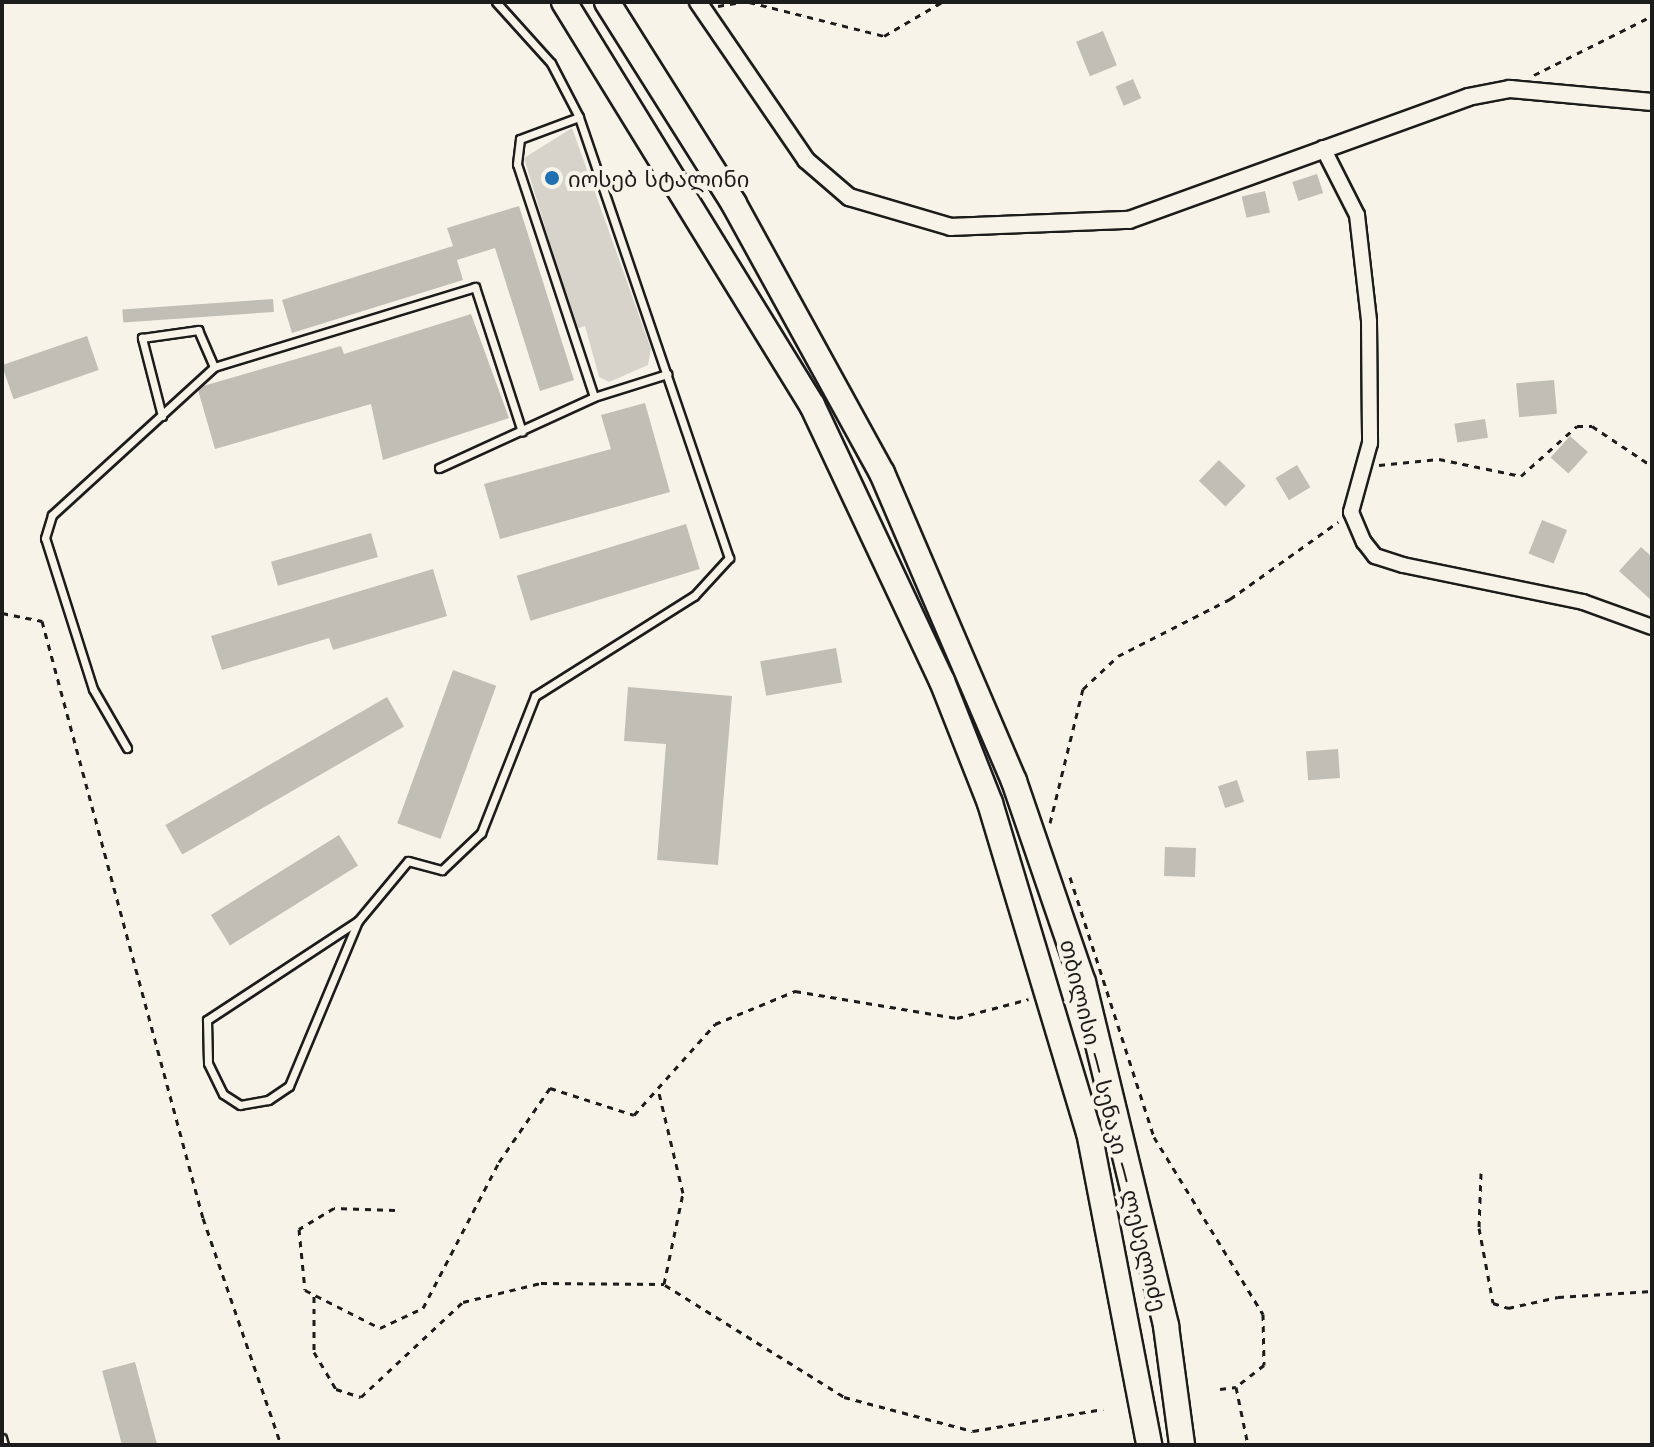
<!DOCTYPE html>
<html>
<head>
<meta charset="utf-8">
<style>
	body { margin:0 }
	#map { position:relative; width:1654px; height:1447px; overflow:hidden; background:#f7f3e8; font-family:"Playpen Sans","Noto Sans Georgian",sans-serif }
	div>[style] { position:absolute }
	.green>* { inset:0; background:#d7d3cb }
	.building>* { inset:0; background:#c0beb5; transform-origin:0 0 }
	.path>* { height:3px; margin-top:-1.5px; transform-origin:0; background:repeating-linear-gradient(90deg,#1c1c1c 0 6px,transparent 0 12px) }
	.roads { filter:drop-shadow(2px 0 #1c1c1c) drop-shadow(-2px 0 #1c1c1c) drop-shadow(0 2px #1c1c1c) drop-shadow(0 -2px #1c1c1c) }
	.service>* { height:7px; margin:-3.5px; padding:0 3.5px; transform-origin:3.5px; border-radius:3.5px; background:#f7f3e8 }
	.minor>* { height:14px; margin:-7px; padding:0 7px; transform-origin:7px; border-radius:7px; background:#f7f3e8 }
	.tertiary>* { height:16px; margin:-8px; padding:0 8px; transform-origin:8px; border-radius:8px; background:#f7f3e8 }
	.motorway>* { height:24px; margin:-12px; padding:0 12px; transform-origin:12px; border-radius:12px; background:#f7f3e8 }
	.dots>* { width:22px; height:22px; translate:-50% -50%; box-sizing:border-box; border:4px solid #f7f3e8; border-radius:50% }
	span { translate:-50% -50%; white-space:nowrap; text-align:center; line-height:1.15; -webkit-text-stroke:8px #f7f3e8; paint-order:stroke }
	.poi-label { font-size:22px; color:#1c1c1c }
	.left { translate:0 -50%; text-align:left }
	.street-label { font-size:22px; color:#1c1c1c }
	.frame { position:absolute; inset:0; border:4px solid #1c1c1c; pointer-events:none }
</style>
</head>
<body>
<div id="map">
	<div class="green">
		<i style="clip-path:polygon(572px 128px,651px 349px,648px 365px,609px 382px,599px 377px,585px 326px,576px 329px,524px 158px)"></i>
	</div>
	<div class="building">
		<i style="left:1103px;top:31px;width:37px;height:29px;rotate:68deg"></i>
		<i style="left:1133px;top:79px;width:21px;height:19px;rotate:67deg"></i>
		<i style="left:1317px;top:174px;width:20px;height:26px;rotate:72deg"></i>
		<i style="left:1265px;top:191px;width:22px;height:24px;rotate:77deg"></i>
		<i style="clip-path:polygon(519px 206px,574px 380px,540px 391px,495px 248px,457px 260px,463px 280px,292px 333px,282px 300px,453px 246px,447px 228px)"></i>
		<i style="left:273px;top:299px;width:13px;height:151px;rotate:86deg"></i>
		<i style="clip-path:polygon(471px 314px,509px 418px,383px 460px,371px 404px,215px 449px,198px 390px,203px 386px,341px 346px,344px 354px)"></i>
		<i style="left:87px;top:336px;width:36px;height:90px;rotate:71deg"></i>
		<i style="left:1554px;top:380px;width:34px;height:38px;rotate:85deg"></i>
		<i style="clip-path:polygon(645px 403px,670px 492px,500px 539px,484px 484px,611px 449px,601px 415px)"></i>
		<i style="left:1485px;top:419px;width:19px;height:31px;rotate:81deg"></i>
		<i style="left:1570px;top:436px;width:24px;height:29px;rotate:42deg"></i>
		<i style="left:1219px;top:460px;width:37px;height:29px;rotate:44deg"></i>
		<i style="left:1297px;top:465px;width:26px;height:25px;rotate:59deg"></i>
		<i style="left:1542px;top:520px;width:27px;height:36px;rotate:22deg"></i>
		<i style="left:686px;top:524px;width:47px;height:177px;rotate:73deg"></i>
		<i style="left:371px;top:533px;width:25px;height:104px;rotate:74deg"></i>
		<i style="clip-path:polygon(1641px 547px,1652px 557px,1652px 601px,1619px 571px)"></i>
		<i style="clip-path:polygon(433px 569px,447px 616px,333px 650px,329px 638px,222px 670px,211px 636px)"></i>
		<i style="left:836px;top:648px;width:35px;height:77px;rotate:80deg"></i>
		<i style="left:453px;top:670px;width:46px;height:163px;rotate:20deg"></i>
		<i style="clip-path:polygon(628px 687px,732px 696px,718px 865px,657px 860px,666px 744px,624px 741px)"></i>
		<i style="left:387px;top:697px;width:34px;height:256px;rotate:60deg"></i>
		<i style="left:1338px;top:749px;width:29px;height:32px;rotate:86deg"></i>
		<i style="left:1237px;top:780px;width:23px;height:20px;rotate:72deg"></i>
		<i style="left:339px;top:835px;width:36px;height:151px;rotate:58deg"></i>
		<i style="left:1165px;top:847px;width:31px;height:29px;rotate:2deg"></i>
		<i style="left:135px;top:1362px;width:86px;height:34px;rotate:75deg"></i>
	</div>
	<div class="path">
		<i style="left:749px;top:2px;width:139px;rotate:14.1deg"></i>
		<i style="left:884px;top:36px;width:67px;rotate:-30.4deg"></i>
		<i style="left:718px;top:6px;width:22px;rotate:-10deg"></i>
		<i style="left:1534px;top:75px;width:132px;rotate:-26.6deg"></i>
		<i style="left:1379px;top:465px;width:60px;rotate:-5.7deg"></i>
		<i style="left:1439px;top:459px;width:84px;rotate:11.7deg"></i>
		<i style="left:1521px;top:476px;width:75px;rotate:-41.8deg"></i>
		<i style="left:1577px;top:426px;width:15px"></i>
		<i style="left:1592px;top:426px;width:72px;rotate:33.7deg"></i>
		<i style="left:2px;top:613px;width:41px;rotate:11.3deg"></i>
		<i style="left:42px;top:621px;width:618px;rotate:74.91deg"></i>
		<i style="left:203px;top:1218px;width:240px;rotate:71deg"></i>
		<i style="left:1050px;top:823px;width:138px;rotate:-76.2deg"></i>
		<i style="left:1083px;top:689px;width:48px;rotate:-43.3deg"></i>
		<i style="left:1118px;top:656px;width:126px;rotate:-27deg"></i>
		<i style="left:1230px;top:599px;width:133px;rotate:-35.5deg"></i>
		<i style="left:1070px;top:877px;width:273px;rotate:72.1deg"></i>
		<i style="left:1154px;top:1137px;width:208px;rotate:58.4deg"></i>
		<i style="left:1263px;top:1314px;width:51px;rotate:88.9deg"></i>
		<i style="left:1264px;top:1365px;width:36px;rotate:142deg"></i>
		<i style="left:1236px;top:1387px;width:59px;rotate:78.3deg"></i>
		<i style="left:1481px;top:1173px;width:55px;rotate:92.1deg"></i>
		<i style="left:1479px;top:1228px;width:76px;rotate:79.4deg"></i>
		<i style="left:1493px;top:1303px;width:16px;rotate:18deg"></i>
		<i style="left:1508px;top:1308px;width:51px;rotate:-12.4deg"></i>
		<i style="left:1558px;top:1297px;width:94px;rotate:-3.7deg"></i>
		<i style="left:395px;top:1210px;width:61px;rotate:-178.1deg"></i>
		<i style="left:334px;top:1208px;width:41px;rotate:149deg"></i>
		<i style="left:299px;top:1229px;width:61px;rotate:84.4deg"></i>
		<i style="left:305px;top:1290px;width:84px;rotate:26.9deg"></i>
		<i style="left:380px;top:1328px;width:47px;rotate:-24.9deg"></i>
		<i style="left:423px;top:1308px;width:165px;rotate:-62.5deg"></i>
		<i style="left:499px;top:1162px;width:90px;rotate:-55.4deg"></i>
		<i style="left:550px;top:1088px;width:88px;rotate:17.8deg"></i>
		<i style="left:634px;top:1115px;width:122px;rotate:-48.3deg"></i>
		<i style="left:715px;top:1024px;width:87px;rotate:-22.4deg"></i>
		<i style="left:795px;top:991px;width:164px;rotate:9.5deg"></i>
		<i style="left:957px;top:1018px;width:74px;rotate:-14.8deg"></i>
		<i style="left:665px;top:1285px;width:211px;rotate:32deg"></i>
		<i style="left:844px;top:1397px;width:133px;rotate:14.8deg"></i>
		<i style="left:973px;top:1431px;width:132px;rotate:-9.6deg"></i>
		<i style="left:314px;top:1296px;width:56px;rotate:90deg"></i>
		<i style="left:314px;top:1352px;width:43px;rotate:59.3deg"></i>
		<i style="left:336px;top:1389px;width:26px;rotate:18deg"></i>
		<i style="left:361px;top:1397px;width:139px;rotate:-43deg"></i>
		<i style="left:463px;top:1302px;width:80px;rotate:-13.7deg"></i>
		<i style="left:541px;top:1283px;width:123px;rotate:0.5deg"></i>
		<i style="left:664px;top:1284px;width:93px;rotate:-78.2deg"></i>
		<i style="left:683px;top:1193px;width:107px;rotate:-103.5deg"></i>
		<i style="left:1220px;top:1389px;width:16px;rotate:-7deg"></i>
	</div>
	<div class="roads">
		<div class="service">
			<i style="left:579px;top:117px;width:63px;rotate:159.6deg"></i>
			<i style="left:520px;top:139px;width:25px;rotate:97deg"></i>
			<i style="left:517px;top:164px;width:245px;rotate:71.7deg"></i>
			<i style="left:162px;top:416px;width:81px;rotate:-104.4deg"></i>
			<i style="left:142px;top:338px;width:57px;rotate:-8.1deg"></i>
			<i style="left:198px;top:330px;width:40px;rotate:66.6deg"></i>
			<i style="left:439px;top:468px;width:170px;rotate:-24.6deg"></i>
			<i style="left:594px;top:397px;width:77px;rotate:-17.5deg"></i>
			<i style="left:127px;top:748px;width:68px;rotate:-120deg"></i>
			<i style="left:93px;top:689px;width:158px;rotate:-107.6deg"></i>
			<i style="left:45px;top:538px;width:24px;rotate:-73deg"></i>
			<i style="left:52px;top:515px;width:219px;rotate:-42.4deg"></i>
			<i style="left:214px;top:367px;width:273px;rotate:-17deg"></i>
			<i style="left:475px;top:287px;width:152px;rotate:72deg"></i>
			<i style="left:358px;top:921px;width:179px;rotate:112.7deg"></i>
			<i style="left:289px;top:1086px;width:25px;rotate:146deg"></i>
			<i style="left:268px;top:1100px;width:28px;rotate:170deg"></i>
			<i style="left:240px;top:1105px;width:20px;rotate:-147deg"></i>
			<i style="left:223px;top:1094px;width:34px;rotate:-116deg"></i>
			<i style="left:208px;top:1063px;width:43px;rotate:-91.3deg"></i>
			<i style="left:207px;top:1020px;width:181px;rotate:-33.3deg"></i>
			<i style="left:358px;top:921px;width:78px;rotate:-50.2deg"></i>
			<i style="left:408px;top:861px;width:35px;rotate:15deg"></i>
			<i style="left:442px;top:870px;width:54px;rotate:-43.5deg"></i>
			<i style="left:481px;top:833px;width:147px;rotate:-68.5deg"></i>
			<i style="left:535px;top:696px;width:188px;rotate:-32.2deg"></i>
			<i style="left:694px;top:596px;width:52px;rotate:-47.4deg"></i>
			<i style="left:729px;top:558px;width:466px;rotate:-108.8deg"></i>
			<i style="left:579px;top:117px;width:61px;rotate:-117.4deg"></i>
			<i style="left:551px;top:63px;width:82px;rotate:-132deg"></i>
			<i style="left:2px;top:1438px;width:7px;rotate:74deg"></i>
		</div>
		<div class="minor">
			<i style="left:1323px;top:148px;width:75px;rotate:63.1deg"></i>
			<i style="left:1357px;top:215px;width:107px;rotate:83.5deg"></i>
			<i style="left:1369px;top:321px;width:122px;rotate:89.5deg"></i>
			<i style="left:1370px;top:443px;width:72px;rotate:105.4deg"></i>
			<i style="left:1351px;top:512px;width:33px;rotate:67deg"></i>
			<i style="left:1364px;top:542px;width:18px;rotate:52deg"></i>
			<i style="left:1375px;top:556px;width:29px;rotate:18deg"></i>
			<i style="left:1403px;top:565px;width:184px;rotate:11.6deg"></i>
			<i style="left:1583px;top:602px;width:73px;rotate:19.9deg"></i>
		</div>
		<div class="tertiary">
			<i style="left:698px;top:2px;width:191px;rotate:55.6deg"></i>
			<i style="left:806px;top:160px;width:57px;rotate:40.7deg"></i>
			<i style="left:849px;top:197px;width:106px;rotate:16.4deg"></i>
			<i style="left:951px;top:227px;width:178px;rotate:-2.3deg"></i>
			<i style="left:1129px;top:220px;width:361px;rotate:-19.9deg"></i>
			<i style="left:1468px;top:97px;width:43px;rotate:-10.8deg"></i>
			<i style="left:1510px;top:89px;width:143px;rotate:5.2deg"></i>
		</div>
		<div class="motorway">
			<i style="left:564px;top:2px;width:473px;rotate:58.4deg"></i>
			<i style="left:812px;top:405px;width:305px;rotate:64.8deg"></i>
			<i style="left:942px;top:681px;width:131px;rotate:68.5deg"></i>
			<i style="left:990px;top:803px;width:344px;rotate:73.3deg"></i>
			<i style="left:1089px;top:1132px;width:319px;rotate:79.1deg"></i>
			<i style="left:607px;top:2px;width:239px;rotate:57.8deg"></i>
			<i style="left:734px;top:204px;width:307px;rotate:61.2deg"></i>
			<i style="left:882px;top:473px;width:335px;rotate:66.8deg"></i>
			<i style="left:1014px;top:781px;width:213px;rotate:71.1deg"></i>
			<i style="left:1083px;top:982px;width:354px;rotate:76.4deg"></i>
			<i style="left:1166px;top:1326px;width:120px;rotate:82.3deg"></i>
		</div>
	</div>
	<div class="dots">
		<i style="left:552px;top:178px;background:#1f6fb2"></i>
	</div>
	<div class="poi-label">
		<span class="left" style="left:568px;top:178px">იოსებ სტალინი</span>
	</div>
	<div class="street-label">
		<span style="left:1115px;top:1125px;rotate:76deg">თბილისი — სენაკი — ლესელიძე</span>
	</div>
	<div class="frame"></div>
</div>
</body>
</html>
